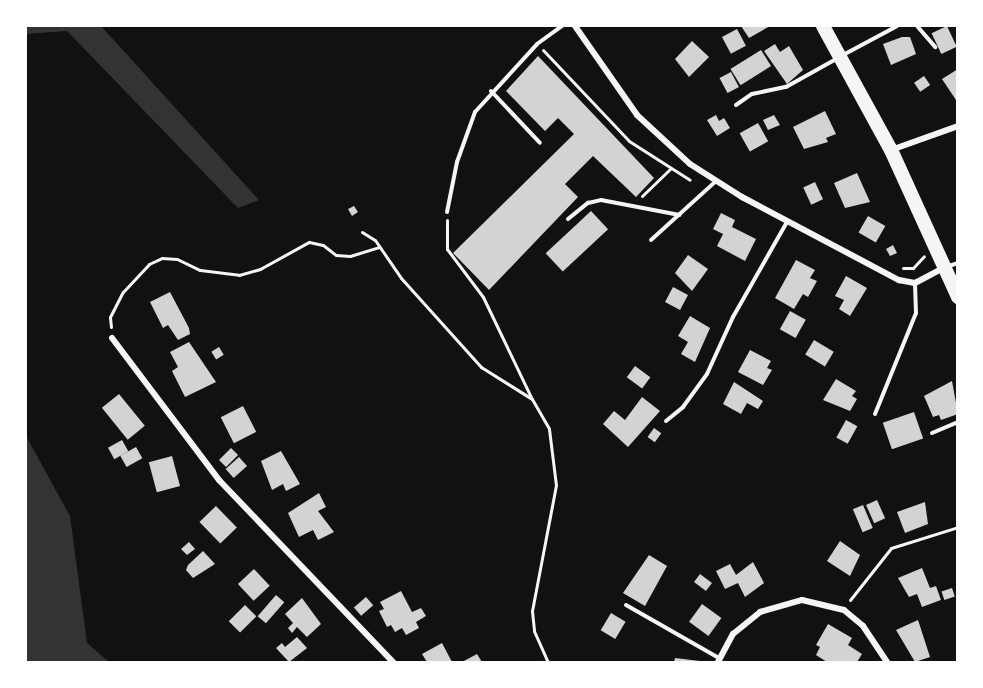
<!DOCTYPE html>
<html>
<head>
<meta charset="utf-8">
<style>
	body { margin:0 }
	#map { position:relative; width:983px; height:688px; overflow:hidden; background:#111; font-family:"Nunito Sans",sans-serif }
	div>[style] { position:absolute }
	.water>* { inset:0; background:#333 }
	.building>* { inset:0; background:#d3d3d3; transform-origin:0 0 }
	.path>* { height:3px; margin:-1.5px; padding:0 1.5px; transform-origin:1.5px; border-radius:1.5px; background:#f5f5f5 }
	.service>* { height:4px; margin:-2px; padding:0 2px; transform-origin:2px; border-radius:2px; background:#f5f5f5 }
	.minor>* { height:6px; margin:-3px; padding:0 3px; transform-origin:3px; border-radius:3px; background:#f5f5f5 }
	.primary>* { height:14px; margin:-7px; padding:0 7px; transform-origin:7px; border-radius:7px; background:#f5f5f5 }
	span { translate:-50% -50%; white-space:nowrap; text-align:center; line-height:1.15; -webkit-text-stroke:4.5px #fff; paint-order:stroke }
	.frame { position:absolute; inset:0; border:27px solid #fff; pointer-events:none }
</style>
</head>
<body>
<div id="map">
	<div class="water">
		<i style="clip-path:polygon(26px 26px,101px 26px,259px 200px,238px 208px,67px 31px,26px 34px)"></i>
		<i style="clip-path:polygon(26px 436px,70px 516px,87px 643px,109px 662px,26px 662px)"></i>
	</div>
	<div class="building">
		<i style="clip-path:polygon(741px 26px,770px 26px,749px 38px)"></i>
		<i style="left:947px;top:26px;width:23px;height:17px;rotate:65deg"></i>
		<i style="left:737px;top:29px;width:19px;height:17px;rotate:62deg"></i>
		<i style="clip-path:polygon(902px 37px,910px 37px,916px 54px,891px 65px,883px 44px)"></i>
		<i style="clip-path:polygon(692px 41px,709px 57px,689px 77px,675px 59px)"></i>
		<i style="clip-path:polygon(775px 44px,780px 52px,789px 46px,803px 70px,787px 84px,764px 51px)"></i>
		<i style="left:761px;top:50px;width:19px;height:36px;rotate:58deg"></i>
		<i style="clip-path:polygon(538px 56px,654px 178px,636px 197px,593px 156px,565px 184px,578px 197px,489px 290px,453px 253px,574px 134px,558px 118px,545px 131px,506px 91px)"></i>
		<i style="clip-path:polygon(958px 69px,958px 103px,942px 79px)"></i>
		<i style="left:731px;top:72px;width:17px;height:13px;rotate:62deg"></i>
		<i style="left:924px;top:76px;width:11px;height:12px;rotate:56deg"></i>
		<i style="clip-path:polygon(825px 111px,836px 134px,826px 138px,828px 142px,804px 149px,793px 127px)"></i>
		<i style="clip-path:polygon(716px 115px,719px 121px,724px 118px,730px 128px,717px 136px,707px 120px)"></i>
		<i style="clip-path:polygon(774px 115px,780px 125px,768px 130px,763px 120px)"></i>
		<i style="left:758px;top:123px;width:21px;height:21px;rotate:61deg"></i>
		<i style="clip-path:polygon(857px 173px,870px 202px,845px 208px,834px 183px)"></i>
		<i style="left:815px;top:182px;width:19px;height:13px;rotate:65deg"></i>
		<i style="clip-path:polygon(354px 206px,358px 212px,352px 216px,348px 209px)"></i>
		<i style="left:591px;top:211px;width:25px;height:62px;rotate:47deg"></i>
		<i style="clip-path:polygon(721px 213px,735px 220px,732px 227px,756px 239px,745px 261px,717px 246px,723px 234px,713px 229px)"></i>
		<i style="left:868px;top:216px;width:20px;height:19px;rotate:30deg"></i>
		<i style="clip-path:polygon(893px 245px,897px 253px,890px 256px,886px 249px)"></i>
		<i style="clip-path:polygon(688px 255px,708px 269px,692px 291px,675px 273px)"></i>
		<i style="clip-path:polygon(796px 260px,815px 270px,810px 278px,817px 281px,808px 297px,803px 294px,794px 309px,775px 298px)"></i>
		<i style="clip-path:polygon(846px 276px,867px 288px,850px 316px,839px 309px,844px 300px,835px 296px)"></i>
		<i style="left:673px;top:287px;width:17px;height:17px;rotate:28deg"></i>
		<i style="clip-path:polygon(170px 292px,189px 328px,190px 334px,178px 340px,168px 325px,163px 328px,150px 302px)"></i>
		<i style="left:790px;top:311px;width:18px;height:21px;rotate:29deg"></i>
		<i style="clip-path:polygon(690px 316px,710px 328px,695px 362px,681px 354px,688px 342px,678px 336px)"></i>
		<i style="left:814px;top:340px;width:23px;height:17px;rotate:31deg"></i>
		<i style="clip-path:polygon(189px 342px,216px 382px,185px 397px,172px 371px,178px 367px,170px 352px)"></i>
		<i style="left:219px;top:347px;width:9px;height:9px;rotate:58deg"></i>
		<i style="clip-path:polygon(750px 350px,771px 361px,767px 368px,772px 370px,763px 385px,738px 372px)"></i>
		<i style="left:635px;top:366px;width:19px;height:14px;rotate:36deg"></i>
		<i style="clip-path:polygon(836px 379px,856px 391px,852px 396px,857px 399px,850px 411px,823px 400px)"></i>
		<i style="clip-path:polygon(952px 381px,958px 414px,941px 420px,939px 415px,933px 417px,924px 396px)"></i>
		<i style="clip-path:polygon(734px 382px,763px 401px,758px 409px,747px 403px,741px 414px,723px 404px)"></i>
		<i style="left:119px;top:394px;width:41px;height:22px;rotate:51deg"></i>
		<i style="clip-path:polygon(642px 397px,660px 411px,628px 447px,603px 424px,614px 411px,625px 420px)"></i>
		<i style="left:243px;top:406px;width:29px;height:25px;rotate:63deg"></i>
		<i style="left:914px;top:412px;width:28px;height:33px;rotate:71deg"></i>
		<i style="left:846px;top:420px;width:13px;height:20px;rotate:29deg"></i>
		<i style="left:654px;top:428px;width:9px;height:11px;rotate:36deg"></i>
		<i style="left:122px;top:440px;width:13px;height:16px;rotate:61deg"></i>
		<i style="left:136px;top:447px;width:13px;height:18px;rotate:61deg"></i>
		<i style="left:231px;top:448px;width:10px;height:17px;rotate:45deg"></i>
		<i style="clip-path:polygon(281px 451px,300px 484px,286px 491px,283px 484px,272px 490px,261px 461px)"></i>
		<i style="left:172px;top:456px;width:31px;height:24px;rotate:75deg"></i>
		<i style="left:239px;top:457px;width:12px;height:18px;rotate:48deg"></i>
		<i style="clip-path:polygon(319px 493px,326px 507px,318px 511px,334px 532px,318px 540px,313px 530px,299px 537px,288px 513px)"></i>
		<i style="left:877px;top:500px;width:20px;height:12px;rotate:66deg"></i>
		<i style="clip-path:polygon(925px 502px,928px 524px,905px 533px,897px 512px)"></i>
		<i style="left:863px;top:505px;width:25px;height:11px;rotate:67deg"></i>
		<i style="left:216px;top:506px;width:30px;height:23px;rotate:46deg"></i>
		<i style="clip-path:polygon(840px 541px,860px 555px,850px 576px,827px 561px)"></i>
		<i style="clip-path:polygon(189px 542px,195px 549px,187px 555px,181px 549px)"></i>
		<i style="clip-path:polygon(203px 551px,215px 564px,193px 578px,186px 570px,188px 565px)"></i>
		<i style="clip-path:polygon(649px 555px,667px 566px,645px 606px,623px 593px)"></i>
		<i style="clip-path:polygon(753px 562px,764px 583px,745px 597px,738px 583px,725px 589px,716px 571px,730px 564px,736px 575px)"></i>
		<i style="clip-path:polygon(922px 568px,930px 588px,936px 586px,941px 600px,922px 607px,917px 594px,909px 597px,898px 578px)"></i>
		<i style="left:254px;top:569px;width:23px;height:22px;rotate:47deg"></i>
		<i style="left:700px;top:574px;width:15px;height:10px;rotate:37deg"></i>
		<i style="left:952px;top:588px;width:9px;height:11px;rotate:72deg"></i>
		<i style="clip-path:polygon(401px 591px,412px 612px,421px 608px,426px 616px,416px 622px,419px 628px,406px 635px,402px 628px,395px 632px,391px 625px,387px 627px,379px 611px,384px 609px,380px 602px)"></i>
		<i style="left:276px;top:595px;width:11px;height:28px;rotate:41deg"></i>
		<i style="left:366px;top:597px;width:11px;height:16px;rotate:49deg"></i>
		<i style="clip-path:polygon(302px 598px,321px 624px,307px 637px,297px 627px,292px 633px,288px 628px,293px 623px,285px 614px)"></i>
		<i style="left:702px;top:604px;width:24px;height:22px;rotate:36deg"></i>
		<i style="left:245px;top:605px;width:16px;height:23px;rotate:45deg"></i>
		<i style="left:611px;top:613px;width:17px;height:20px;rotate:31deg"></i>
		<i style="clip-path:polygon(918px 620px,930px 657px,915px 662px,896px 630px)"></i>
		<i style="clip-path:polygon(828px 624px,852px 638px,848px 645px,862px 654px,857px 662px,827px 662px,816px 655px,820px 647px,816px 645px)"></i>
		<i style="clip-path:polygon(297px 637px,307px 648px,289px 662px,276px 648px,282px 643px,285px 647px)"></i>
		<i style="clip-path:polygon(442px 643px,452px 662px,427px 662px,422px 654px)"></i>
		<i style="clip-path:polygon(477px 654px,482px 662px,462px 662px)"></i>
		<i style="clip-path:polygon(675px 658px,700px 661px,699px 662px,674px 662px)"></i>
	</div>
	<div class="path">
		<i style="left:543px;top:50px;width:125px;rotate:46.6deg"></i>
		<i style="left:629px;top:141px;width:72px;rotate:32.6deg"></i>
		<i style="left:642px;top:196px;width:40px;rotate:-44deg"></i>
		<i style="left:447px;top:220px;width:29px;rotate:90deg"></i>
		<i style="left:447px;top:249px;width:60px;rotate:53.1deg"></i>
		<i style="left:483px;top:297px;width:111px;rotate:64.4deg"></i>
		<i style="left:362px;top:232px;width:15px;rotate:32deg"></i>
		<i style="left:375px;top:240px;width:46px;rotate:55.6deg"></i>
		<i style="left:401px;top:278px;width:120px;rotate:48deg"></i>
		<i style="left:481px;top:367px;width:60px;rotate:32.1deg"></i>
		<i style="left:532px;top:399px;width:34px;rotate:60deg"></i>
		<i style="left:549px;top:429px;width:56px;rotate:82.9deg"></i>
		<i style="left:556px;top:485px;width:128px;rotate:100.8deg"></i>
		<i style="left:532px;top:611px;width:20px;rotate:84deg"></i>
		<i style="left:534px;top:631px;width:34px;rotate:66deg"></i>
		<i style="left:903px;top:268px;width:10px"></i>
		<i style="left:913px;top:268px;width:16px;rotate:-47deg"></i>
		<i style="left:111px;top:327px;width:10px;rotate:-96deg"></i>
		<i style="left:110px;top:317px;width:28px;rotate:-63deg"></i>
		<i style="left:123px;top:292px;width:38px;rotate:-47deg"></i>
		<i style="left:149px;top:264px;width:14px;rotate:-25deg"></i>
		<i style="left:162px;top:258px;width:15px;rotate:4deg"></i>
		<i style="left:177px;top:259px;width:25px;rotate:26deg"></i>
		<i style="left:200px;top:270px;width:39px;rotate:7deg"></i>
		<i style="left:239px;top:275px;width:22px;rotate:-16deg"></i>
		<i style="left:260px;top:269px;width:56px;rotate:-28.9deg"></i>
		<i style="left:309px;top:242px;width:14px;rotate:12deg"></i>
		<i style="left:323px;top:245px;width:16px;rotate:38deg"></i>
		<i style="left:336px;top:255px;width:14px;rotate:4deg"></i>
		<i style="left:350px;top:256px;width:31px;rotate:-17deg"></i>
		<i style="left:850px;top:600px;width:66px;rotate:-51.7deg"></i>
		<i style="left:891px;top:548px;width:70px;rotate:-17.4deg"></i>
	</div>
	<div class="service">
		<i style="left:917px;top:26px;width:28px;rotate:49deg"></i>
		<i style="left:843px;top:55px;width:61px;rotate:-28.2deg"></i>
		<i style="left:491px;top:91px;width:71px;rotate:46.7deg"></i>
		<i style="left:736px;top:105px;width:19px;rotate:-35deg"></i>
		<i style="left:752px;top:94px;width:35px;rotate:-12deg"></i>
		<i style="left:786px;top:87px;width:57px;rotate:-29.2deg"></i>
		<i style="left:447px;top:212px;width:51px;rotate:-78.7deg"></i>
		<i style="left:457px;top:162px;width:53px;rotate:-70.2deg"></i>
		<i style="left:475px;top:112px;width:92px;rotate:-47.6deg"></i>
		<i style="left:537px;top:44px;width:31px;rotate:-36deg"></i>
		<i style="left:568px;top:219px;width:26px;rotate:-39deg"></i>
		<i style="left:588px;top:203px;width:13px;rotate:-13deg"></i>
		<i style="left:601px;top:200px;width:80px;rotate:10.8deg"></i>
		<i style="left:651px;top:240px;width:88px;rotate:-42.2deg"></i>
		<i style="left:949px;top:266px;width:9px;rotate:-18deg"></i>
		<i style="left:875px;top:414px;width:109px;rotate:-67.9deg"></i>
		<i style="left:916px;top:313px;width:30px;rotate:-92deg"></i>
		<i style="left:666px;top:421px;width:22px;rotate:-39deg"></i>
		<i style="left:683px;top:407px;width:41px;rotate:-54deg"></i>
		<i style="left:707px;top:374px;width:63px;rotate:-65.5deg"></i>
		<i style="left:733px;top:317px;width:109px;rotate:-60.4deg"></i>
		<i style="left:932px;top:433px;width:28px;rotate:-23deg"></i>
		<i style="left:626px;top:605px;width:107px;rotate:29.7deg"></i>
	</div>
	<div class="minor">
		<i style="left:575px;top:26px;width:108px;rotate:55.1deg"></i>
		<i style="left:637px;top:115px;width:72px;rotate:42.8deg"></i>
		<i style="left:690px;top:164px;width:62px;rotate:32.4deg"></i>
		<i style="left:742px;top:197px;width:178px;rotate:27.9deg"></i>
		<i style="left:899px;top:280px;width:16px;rotate:11deg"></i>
		<i style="left:915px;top:283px;width:34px;rotate:-28deg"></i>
		<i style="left:891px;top:150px;width:71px;rotate:-19.7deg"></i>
		<i style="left:112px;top:338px;width:178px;rotate:53deg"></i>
		<i style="left:219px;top:480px;width:252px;rotate:46.3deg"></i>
		<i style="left:718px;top:662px;width:32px;rotate:-62deg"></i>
		<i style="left:733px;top:634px;width:35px;rotate:-39deg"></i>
		<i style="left:760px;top:612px;width:44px;rotate:-15.9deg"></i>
		<i style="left:802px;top:600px;width:43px;rotate:13.4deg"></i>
		<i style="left:844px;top:610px;width:25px;rotate:40deg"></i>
		<i style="left:863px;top:626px;width:43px;rotate:56.3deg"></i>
	</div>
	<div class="primary">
		<i style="left:823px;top:26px;width:141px;rotate:61.3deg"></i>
		<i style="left:891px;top:150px;width:162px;rotate:65.5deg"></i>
	</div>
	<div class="frame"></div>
</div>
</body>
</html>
